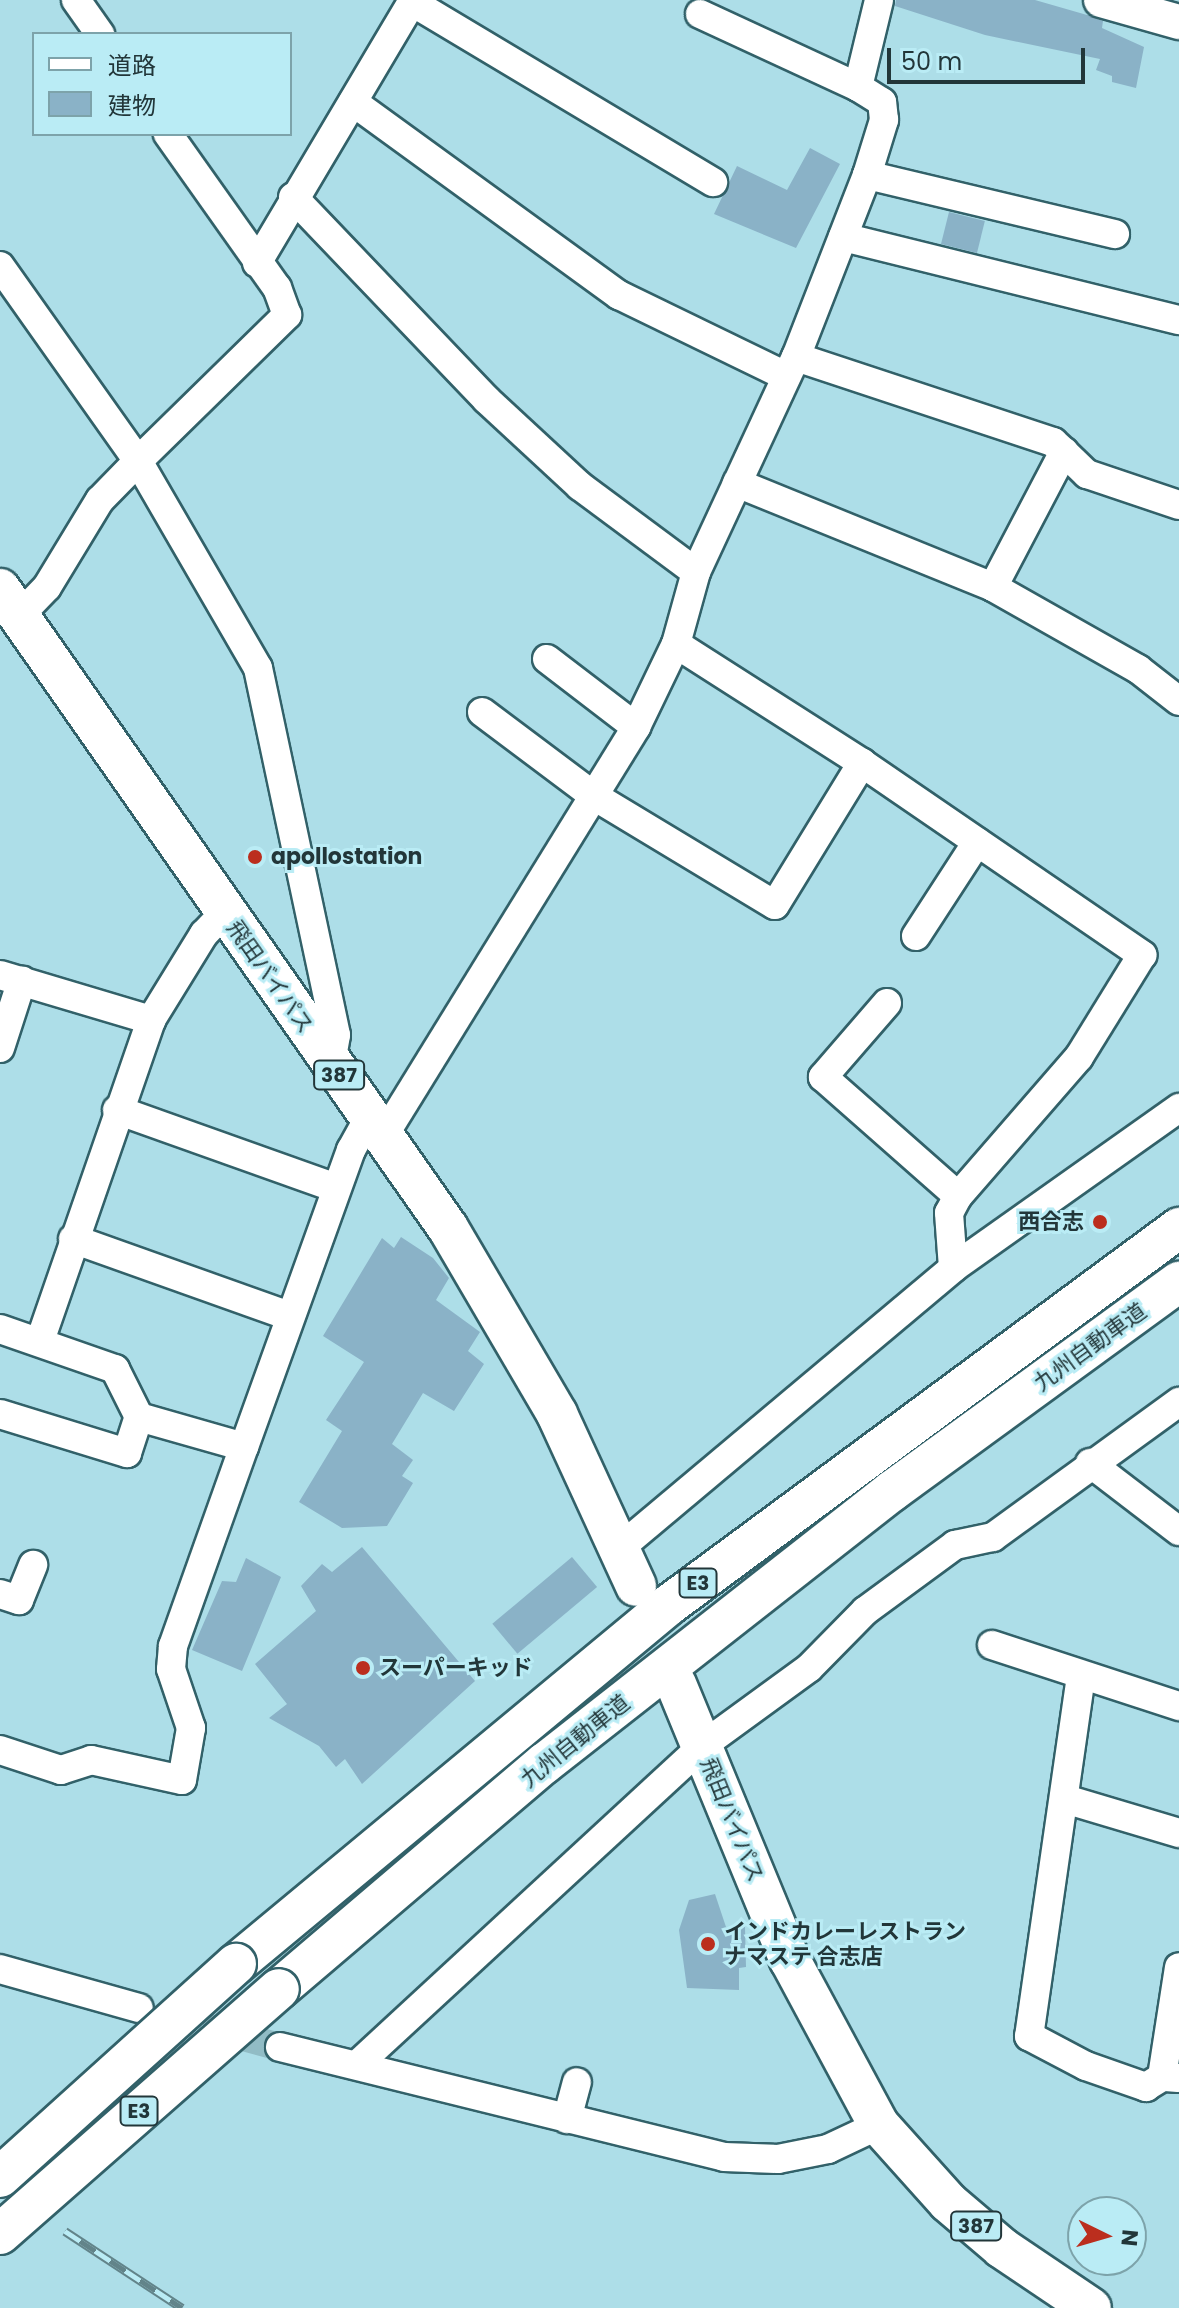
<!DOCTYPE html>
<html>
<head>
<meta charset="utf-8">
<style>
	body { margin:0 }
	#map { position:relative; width:1179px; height:2308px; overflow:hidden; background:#addee8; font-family:Poppins,"Noto Sans JP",sans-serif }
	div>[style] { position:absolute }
	.building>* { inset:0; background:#8ab2c7; transform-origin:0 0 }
	.minor-tunnel>* { height:28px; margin-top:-14px; transform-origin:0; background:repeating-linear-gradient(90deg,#91bcc5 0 28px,transparent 0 42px) }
	.roads { filter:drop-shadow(2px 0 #326169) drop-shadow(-2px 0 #326169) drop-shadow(0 2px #326169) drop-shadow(0 -2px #326169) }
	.minor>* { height:28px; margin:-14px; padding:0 14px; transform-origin:14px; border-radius:14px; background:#fff }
	.major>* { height:34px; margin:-17px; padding:0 17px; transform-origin:17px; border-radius:17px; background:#fff }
	.highway>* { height:40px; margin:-20px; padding:0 20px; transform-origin:20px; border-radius:20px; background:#fff }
	.rail>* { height:9px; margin-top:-4.5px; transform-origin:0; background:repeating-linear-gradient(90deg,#baecf5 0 18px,#62848a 0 36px); box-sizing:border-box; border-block:2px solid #62848a }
	.bridges { filter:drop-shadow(2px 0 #326169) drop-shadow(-2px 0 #326169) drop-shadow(0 2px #326169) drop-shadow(0 -2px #326169) }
	.highway-bridge>* { height:40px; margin:-20px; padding:0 20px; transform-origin:20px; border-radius:20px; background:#fff }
	.dots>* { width:22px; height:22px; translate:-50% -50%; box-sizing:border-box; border:4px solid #baecf5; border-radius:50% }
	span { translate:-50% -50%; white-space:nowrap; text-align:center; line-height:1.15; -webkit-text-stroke:6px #baecf5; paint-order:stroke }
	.shield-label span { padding:2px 6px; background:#baecf5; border:2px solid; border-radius:6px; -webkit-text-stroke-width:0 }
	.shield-label { font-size:20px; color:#223639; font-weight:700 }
	.poi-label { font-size:22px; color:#223639; font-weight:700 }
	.left { translate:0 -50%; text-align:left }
	.right { translate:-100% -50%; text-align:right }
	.street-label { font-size:22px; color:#223639 }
	.legend { position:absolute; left:32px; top:32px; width:260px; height:104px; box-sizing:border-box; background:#baecf5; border:2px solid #7da3aa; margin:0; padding:10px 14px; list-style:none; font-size:24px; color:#223639 }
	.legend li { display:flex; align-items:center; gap:16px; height:40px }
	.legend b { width:40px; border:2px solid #7da3aa }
	.north { position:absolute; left:1067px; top:2196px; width:80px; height:80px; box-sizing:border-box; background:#baecf5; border:2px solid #7da3aa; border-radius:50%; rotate:95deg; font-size:22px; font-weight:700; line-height:32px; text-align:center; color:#223639 }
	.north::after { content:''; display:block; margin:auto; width:28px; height:36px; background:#bb2e1e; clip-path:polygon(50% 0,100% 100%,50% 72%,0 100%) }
	.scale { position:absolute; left:887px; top:48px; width:198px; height:36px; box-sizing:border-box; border:4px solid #223639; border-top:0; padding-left:10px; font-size:24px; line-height:28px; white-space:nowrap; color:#223639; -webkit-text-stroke:6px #baecf5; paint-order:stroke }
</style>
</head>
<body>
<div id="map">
	<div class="building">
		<i style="clip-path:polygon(896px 0,1035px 0,1087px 15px,1103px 21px,1102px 28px,1144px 47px,1136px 88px,1112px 82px,1112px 76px,1096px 70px,1100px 59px,985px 35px,895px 6px)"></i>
		<i style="clip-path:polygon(810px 148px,840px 164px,796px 248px,714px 214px,737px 166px,787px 190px)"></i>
		<i style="left:949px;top:212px;width:37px;height:33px;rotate:14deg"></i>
		<i style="clip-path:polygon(401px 1237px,433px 1258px,449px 1278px,436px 1300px,480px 1332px,468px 1351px,484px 1364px,454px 1411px,423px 1393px,392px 1444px,413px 1460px,402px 1476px,413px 1483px,387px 1526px,342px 1528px,299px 1502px,342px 1431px,326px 1420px,364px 1362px,323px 1336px,382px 1238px,394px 1248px)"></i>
		<i style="clip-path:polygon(362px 1547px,475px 1681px,362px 1784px,345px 1759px,336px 1767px,319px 1746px,269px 1718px,287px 1704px,255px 1664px,316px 1611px,301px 1586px,322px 1564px,332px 1572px)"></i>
		<i style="left:572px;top:1557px;width:39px;height:104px;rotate:50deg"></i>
		<i style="clip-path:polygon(246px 1558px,281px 1577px,242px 1671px,192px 1650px,222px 1581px,236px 1582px)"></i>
		<i style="clip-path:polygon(715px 1894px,726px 1927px,745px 1927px,746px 1967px,739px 1968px,739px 1990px,687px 1988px,679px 1930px,689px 1900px)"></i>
	</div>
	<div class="minor-tunnel">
		<i style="left:162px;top:2015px;width:122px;rotate:15.2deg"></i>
	</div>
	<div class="roads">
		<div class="minor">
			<i style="left:76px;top:0;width:42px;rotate:54.8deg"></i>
			<i style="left:412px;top:2px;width:351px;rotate:30.9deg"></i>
			<i style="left:700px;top:14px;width:174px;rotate:24.8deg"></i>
			<i style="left:353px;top:102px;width:329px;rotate:36deg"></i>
			<i style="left:619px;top:295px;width:186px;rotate:25.9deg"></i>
			<i style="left:867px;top:175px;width:255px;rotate:13.4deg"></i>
			<i style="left:293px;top:197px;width:281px;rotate:46.3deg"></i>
			<i style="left:487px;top:400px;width:127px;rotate:42.8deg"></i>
			<i style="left:580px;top:486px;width:144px;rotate:36.6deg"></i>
			<i style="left:843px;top:237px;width:346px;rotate:13.9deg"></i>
			<i style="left:257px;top:263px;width:306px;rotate:-59.3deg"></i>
			<i style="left:0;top:266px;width:239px;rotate:54.7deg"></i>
			<i style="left:138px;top:461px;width:209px;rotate:-44.4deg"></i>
			<i style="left:287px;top:315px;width:29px;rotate:-110deg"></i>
			<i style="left:277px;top:288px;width:189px;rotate:-125.3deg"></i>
			<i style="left:796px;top:357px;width:271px;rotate:18.3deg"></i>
			<i style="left:1053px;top:442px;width:15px;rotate:42deg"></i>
			<i style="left:737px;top:483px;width:276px;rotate:22.1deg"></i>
			<i style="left:993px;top:587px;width:167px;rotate:29.5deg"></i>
			<i style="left:1138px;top:669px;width:52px;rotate:38deg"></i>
			<i style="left:993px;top:587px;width:153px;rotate:-62.3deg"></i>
			<i style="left:1064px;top:452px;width:32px;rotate:44deg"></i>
			<i style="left:1087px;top:474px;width:97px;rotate:18.6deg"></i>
			<i style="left:19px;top:616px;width:40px;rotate:-46deg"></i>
			<i style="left:47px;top:587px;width:102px;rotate:-58.7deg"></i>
			<i style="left:100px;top:500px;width:54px;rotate:-45.7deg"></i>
			<i style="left:138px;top:461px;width:239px;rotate:59.9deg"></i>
			<i style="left:258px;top:668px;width:375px;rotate:78deg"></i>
			<i style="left:336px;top:1035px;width:28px;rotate:100deg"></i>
			<i style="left:676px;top:644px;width:221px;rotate:32.6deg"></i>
			<i style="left:862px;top:763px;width:340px;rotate:34.4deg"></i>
			<i style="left:1142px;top:955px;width:120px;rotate:121.7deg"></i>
			<i style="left:1079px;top:1057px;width:184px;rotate:131deg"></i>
			<i style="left:958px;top:1196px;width:19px;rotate:118deg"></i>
			<i style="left:949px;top:1213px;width:55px;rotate:85.8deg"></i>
			<i style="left:547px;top:659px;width:112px;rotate:37.4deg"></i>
			<i style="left:482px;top:712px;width:140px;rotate:36.9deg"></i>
			<i style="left:594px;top:796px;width:211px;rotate:31.1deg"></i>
			<i style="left:775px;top:905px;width:167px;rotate:-58.5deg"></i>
			<i style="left:916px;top:936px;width:112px;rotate:-57deg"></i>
			<i style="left:0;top:975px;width:158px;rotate:16.6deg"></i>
			<i style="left:151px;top:1020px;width:101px;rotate:-58.4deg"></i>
			<i style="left:204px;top:934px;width:29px;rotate:-46deg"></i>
			<i style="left:887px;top:1003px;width:98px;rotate:130.9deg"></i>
			<i style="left:823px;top:1077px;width:180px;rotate:41.4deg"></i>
			<i style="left:0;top:1048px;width:71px;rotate:-72.1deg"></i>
			<i style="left:117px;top:1110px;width:232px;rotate:19.6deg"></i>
			<i style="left:383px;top:1137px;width:482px;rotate:-58.3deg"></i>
			<i style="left:636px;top:727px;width:92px;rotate:-64.3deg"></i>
			<i style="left:676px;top:644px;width:75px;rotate:-74.5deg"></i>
			<i style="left:696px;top:572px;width:237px;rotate:-65.1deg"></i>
			<i style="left:796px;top:357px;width:195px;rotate:-68.7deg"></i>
			<i style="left:867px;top:175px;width:58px;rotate:-72.8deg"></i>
			<i style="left:884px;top:120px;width:18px;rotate:-96deg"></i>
			<i style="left:882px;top:102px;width:28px;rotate:-148deg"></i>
			<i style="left:858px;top:87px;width:89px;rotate:-76.4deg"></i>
			<i style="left:73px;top:1239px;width:229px;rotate:19.6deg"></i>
			<i style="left:0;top:1329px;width:122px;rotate:19.2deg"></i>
			<i style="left:115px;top:1369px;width:54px;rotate:63.4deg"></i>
			<i style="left:139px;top:1417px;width:109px;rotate:15.9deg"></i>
			<i style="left:244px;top:1447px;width:316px;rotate:-70.2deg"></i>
			<i style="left:351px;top:1150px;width:38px;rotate:-61deg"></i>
			<i style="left:40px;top:1341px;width:340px;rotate:-70.9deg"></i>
			<i style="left:0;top:1414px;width:133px;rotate:17.1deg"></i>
			<i style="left:127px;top:1453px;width:38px;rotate:-72deg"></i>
			<i style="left:1090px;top:1463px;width:112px;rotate:37.4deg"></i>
			<i style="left:621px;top:1547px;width:434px;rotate:-40deg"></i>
			<i style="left:953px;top:1268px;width:277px;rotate:-35.3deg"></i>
			<i style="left:0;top:1594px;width:20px;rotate:18deg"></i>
			<i style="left:19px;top:1600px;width:38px;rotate:-68deg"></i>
			<i style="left:992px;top:1645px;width:197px;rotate:18.1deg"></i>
			<i style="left:1081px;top:1676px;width:364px;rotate:98.2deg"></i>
			<i style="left:1029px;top:2036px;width:64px;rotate:27.8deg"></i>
			<i style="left:1086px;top:2066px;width:64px;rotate:19.3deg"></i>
			<i style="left:1146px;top:2087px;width:19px;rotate:-32deg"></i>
			<i style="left:0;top:1750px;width:64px;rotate:18.2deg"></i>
			<i style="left:61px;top:1770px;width:32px;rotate:-18deg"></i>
			<i style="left:91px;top:1760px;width:93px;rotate:12.4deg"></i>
			<i style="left:182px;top:1780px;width:53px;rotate:-80.2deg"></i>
			<i style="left:191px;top:1728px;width:62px;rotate:-108.7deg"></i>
			<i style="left:171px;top:1669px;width:23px;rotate:-85deg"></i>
			<i style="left:173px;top:1646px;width:211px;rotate:-70.4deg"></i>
			<i style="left:1065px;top:1799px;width:119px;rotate:16.6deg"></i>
			<i style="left:0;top:1969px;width:144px;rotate:15.7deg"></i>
			<i style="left:280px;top:2047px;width:457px;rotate:13.9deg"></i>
			<i style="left:724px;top:2157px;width:54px;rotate:2.1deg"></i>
			<i style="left:778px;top:2159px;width:51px;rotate:-11.3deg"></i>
			<i style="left:828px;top:2149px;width:56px;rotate:-25.2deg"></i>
			<i style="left:359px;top:2063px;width:467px;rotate:-42.7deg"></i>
			<i style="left:702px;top:1746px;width:132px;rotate:-36.1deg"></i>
			<i style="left:809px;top:1668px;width:80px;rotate:-45.5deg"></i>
			<i style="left:865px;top:1611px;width:112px;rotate:-36.3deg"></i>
			<i style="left:955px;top:1545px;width:39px;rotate:-12deg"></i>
			<i style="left:993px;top:1537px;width:230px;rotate:-36deg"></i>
			<i style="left:1178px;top:2078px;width:16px;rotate:-176deg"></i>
			<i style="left:1162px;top:2077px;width:111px;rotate:-81.2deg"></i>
			<i style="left:567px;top:2119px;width:38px;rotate:-75deg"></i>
		</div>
		<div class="major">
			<i style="left:1101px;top:0;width:81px;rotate:15.8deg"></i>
		</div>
		<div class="highway">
			<i style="left:0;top:589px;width:780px;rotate:54.97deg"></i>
			<i style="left:448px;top:1228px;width:216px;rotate:59.6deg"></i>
			<i style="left:557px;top:1414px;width:189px;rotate:65.3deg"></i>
			<i style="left:676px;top:1684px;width:299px;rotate:67.6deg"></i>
			<i style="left:790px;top:1960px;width:187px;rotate:61.7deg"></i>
			<i style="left:879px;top:2125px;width:103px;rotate:48.1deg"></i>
			<i style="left:948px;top:2202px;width:71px;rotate:40.4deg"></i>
			<i style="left:1002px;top:2248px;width:107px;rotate:34deg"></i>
			<i style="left:236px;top:1964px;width:564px;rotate:-39.68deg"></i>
			<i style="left:670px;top:1604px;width:633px;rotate:-36.45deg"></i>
			<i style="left:279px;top:1989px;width:349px;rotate:-40.4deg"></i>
			<i style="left:545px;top:1763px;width:441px;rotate:-38.1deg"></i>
			<i style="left:892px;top:1491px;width:355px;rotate:-36.1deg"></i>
		</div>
	</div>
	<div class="rail">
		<i style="left:65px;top:2231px;width:140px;rotate:33.3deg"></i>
	</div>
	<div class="bridges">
		<div class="highway-bridge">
			<i style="left:0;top:2177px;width:318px;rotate:-42.1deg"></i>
			<i style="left:0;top:2234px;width:371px;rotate:-41.3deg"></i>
		</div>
	</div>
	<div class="dots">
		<i style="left:255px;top:857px;background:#bb2e1e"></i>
		<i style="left:1100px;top:1222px;background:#bb2e1e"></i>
		<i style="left:363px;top:1668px;background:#bb2e1e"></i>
		<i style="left:708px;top:1944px;background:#bb2e1e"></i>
	</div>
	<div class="shield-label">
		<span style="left:339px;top:1075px">387</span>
		<span style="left:698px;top:1583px">E3</span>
		<span style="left:139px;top:2111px">E3</span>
		<span style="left:976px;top:2226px">387</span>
	</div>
	<div class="poi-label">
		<span class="left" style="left:271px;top:857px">apollostation</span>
		<span class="right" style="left:1084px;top:1222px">西合志</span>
		<span class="left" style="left:379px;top:1668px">スーパーキッド</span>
		<span class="left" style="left:724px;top:1944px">インドカレーレストラン<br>ナマステ 合志店</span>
	</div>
	<div class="street-label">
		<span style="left:270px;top:977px;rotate:55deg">飛田バイパス</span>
		<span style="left:1090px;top:1347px;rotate:-36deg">九州自動車道</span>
		<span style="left:575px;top:1741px;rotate:-39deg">九州自動車道</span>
		<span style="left:732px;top:1820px;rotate:68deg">飛田バイパス</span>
	</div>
	<ul class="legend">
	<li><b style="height:10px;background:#fff"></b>道路</li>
	<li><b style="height:22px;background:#8ab2c7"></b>建物</li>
	</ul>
	<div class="north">N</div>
	<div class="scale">50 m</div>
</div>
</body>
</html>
